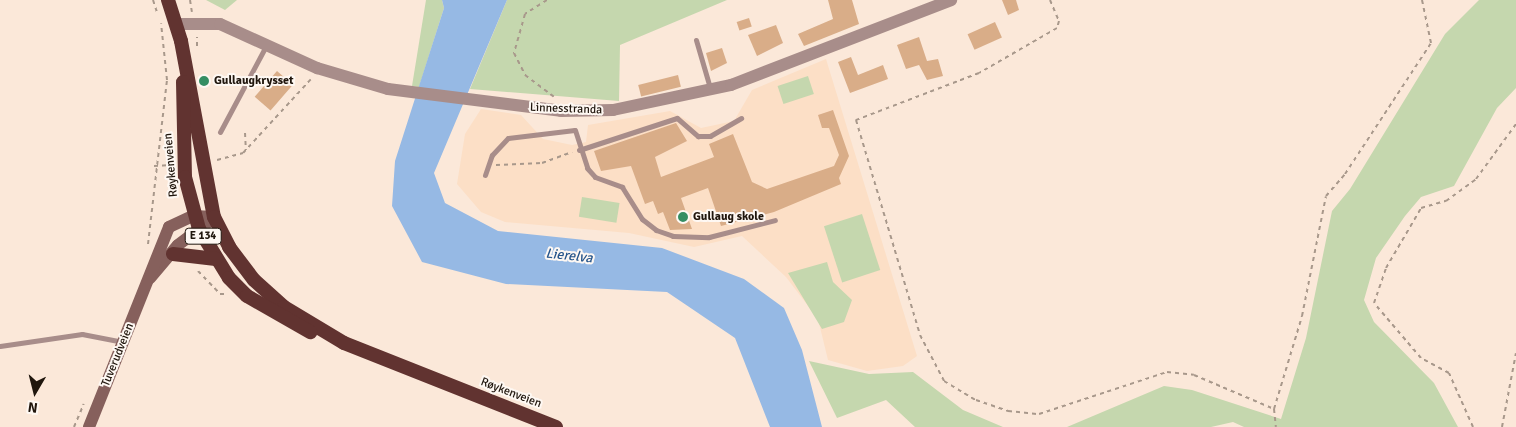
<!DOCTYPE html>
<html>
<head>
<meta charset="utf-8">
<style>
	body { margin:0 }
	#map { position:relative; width:1516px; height:427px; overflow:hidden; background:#fbe8d9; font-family:Signika,sans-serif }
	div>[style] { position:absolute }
	.built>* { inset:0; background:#fcdfc6 }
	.green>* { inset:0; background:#c5d7ae; transform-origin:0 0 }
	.water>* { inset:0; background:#96b9e4 }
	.building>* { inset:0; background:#d9ad88; transform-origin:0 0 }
	.path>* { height:2px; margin-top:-1px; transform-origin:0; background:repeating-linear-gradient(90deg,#a8988b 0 4px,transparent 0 8px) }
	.service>* { height:5px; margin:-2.5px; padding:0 2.5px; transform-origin:2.5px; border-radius:2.5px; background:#a88d8a }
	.tertiary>* { height:12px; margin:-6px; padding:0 6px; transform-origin:6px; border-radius:6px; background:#a88d8a }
	.secondary>* { height:12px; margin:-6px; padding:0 6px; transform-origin:6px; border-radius:6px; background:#86605c }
	.trunk>* { height:14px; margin:-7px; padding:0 7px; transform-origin:7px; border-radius:7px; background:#613330 }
	.dots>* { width:14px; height:14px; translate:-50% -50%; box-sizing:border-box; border:2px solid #fef8f3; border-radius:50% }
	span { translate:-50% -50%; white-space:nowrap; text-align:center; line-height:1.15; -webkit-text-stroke:4px #fef8f3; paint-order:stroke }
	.shield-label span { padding:1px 4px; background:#fef8f3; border:1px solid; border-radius:4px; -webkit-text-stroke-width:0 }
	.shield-label { font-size:11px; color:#20160d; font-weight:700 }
	.poi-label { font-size:12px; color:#20160d; font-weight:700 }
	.left { translate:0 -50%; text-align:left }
	.street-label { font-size:12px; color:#20160d }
	.water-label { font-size:14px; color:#26558b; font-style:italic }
	.north { position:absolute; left:10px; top:367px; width:50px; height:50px; -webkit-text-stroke:4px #fef8f3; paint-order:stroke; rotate:188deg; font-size:14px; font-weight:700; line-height:20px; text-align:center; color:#20160d }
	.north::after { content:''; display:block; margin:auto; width:18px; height:22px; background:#20160d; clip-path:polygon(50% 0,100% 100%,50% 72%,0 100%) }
</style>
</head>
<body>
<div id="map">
	<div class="built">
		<i style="clip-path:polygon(826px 59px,917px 356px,903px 366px,867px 371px,828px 360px,818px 319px,786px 277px,742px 236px,694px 247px,629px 233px,505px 222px,481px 212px,457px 184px,465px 134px,481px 109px,521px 115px,543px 139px,572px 145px,586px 142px,588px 125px,670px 111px,701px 128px,734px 121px,752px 90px)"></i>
	</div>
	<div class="green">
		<i style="clip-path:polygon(206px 0,237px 0,225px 10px)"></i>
		<i style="clip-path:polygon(426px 0,442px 0,444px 8px,419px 87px,412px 86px)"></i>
		<i style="clip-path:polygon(507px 0,727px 0,620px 45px,619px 101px,470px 89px)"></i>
		<i style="clip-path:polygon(1479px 0,1516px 0,1516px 88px,1497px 108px,1454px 186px,1421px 197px,1405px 216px,1376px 258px,1364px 300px,1374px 322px,1434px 383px,1458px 427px,1244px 427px,1233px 422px,1211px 427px,1067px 427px,1164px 386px,1192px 390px,1281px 419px,1306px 338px,1332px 211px,1350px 189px,1445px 34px)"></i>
		<i style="left:808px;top:76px;width:19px;height:32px;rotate:72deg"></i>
		<i style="left:582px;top:197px;width:38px;height:20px;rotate:9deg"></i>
		<i style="left:862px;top:214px;width:59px;height:40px;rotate:72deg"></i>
		<i style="clip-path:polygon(827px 262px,833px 282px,852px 300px,844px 322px,822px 329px,788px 273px)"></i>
		<i style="clip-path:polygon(809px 361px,869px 374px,913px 372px,963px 410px,1003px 427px,915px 427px,886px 400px,837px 418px)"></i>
	</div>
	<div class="water">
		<i style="clip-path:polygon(442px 0,507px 0,434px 173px,445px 203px,498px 231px,662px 248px,744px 279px,784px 308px,802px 350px,822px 427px,770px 427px,735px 338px,667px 292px,506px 284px,422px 262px,392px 206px,395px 161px,444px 8px)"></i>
	</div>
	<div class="building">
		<i style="clip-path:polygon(828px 0,852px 0,859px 24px,804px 46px,798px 34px,833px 19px)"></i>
		<i style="clip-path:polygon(1002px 0,1016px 0,1019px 10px,1008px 15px)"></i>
		<i style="left:749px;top:18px;width:9px;height:13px;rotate:72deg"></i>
		<i style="left:995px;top:22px;width:17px;height:30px;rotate:66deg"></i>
		<i style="clip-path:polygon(776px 25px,783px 43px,757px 56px,748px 35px)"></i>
		<i style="clip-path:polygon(919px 37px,927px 61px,938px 59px,943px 76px,927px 80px,919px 65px,906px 69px,897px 45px)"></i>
		<i style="clip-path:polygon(722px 48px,727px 63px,711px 71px,706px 53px)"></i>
		<i style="clip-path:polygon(851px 57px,858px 75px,883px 65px,888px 79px,850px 93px,838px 62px)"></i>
		<i style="left:277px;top:71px;width:21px;height:34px;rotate:41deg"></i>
		<i style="left:678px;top:75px;width:12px;height:41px;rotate:76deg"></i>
		<i style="clip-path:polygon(833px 110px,849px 156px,839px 178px,841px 184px,774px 212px,721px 226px,708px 188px,681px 198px,692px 229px,670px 230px,663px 212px,658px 214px,653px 201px,645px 204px,631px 166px,601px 171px,594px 151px,676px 123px,687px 141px,655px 157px,661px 177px,714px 157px,709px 144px,733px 134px,752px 182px,767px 189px,834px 166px,839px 155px,829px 128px,822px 128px,818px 115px)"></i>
	</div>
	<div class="path">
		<i style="left:153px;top:0;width:13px;rotate:72deg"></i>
		<i style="left:190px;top:0;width:12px;rotate:81deg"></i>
		<i style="left:547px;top:0;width:26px;rotate:148deg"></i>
		<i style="left:525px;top:14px;width:41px;rotate:105.8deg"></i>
		<i style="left:514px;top:53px;width:25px;rotate:63deg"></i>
		<i style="left:525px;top:75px;width:36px;rotate:37deg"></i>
		<i style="left:1050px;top:0;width:23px;rotate:67deg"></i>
		<i style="left:1059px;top:21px;width:7px;rotate:106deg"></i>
		<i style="left:1057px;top:28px;width:90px;rotate:150deg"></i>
		<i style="left:979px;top:73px;width:132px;rotate:159.1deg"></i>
		<i style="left:856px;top:120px;width:224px;rotate:73.4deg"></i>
		<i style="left:920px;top:335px;width:52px;rotate:62.4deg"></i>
		<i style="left:944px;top:381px;width:37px;rotate:31deg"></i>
		<i style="left:976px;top:400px;width:34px;rotate:19deg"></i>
		<i style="left:1008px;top:411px;width:31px;rotate:6deg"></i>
		<i style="left:1039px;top:414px;width:135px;rotate:-18.2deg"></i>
		<i style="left:1167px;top:372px;width:27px;rotate:6deg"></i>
		<i style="left:1194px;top:375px;width:87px;rotate:23deg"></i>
		<i style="left:1274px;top:409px;width:97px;rotate:-73.2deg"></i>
		<i style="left:1302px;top:316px;width:122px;rotate:-78.7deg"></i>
		<i style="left:1326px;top:196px;width:29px;rotate:-49deg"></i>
		<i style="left:1345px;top:174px;width:157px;rotate:-56.7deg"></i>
		<i style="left:1431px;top:43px;width:44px;rotate:-101.8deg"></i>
		<i style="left:197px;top:46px;width:9px;rotate:-90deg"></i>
		<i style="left:245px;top:133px;width:17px;rotate:87deg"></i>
		<i style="left:217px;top:160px;width:27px;rotate:-15deg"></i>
		<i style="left:243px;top:153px;width:100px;rotate:-47.4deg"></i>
		<i style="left:496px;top:165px;width:46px;rotate:-2.5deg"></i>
		<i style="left:542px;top:163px;width:32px;rotate:-20deg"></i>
		<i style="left:154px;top:166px;width:18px;rotate:-3deg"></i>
		<i style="left:148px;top:244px;width:165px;rotate:-83.4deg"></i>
		<i style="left:167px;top:80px;width:57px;rotate:-96deg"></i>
		<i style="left:198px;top:271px;width:32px;rotate:46deg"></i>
		<i style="left:220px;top:294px;width:8px"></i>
		<i style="left:1274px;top:409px;width:18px;rotate:84deg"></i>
		<i style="left:74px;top:427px;width:25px;rotate:-67deg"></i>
		<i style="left:1473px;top:427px;width:59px;rotate:-114deg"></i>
		<i style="left:1449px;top:373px;width:32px;rotate:-152deg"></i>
		<i style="left:1421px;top:358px;width:72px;rotate:-130.5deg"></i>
		<i style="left:1374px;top:303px;width:37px;rotate:-71deg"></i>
		<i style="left:1386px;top:268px;width:69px;rotate:-59.7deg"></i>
		<i style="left:1421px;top:208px;width:26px;rotate:-16deg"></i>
		<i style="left:1446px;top:201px;width:37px;rotate:-36deg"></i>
		<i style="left:1476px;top:179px;width:68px;rotate:-54deg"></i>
		<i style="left:1502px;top:427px;width:75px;rotate:-79.3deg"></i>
	</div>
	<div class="service">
		<i style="left:696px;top:40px;width:50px;rotate:73.7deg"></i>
		<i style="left:220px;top:132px;width:98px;rotate:-61.9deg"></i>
		<i style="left:579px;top:150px;width:103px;rotate:-18.1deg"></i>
		<i style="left:677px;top:118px;width:28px;rotate:41deg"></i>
		<i style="left:698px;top:136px;width:12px"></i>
		<i style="left:710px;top:136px;width:36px;rotate:-30deg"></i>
		<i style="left:485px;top:175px;width:21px;rotate:-71deg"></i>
		<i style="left:492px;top:155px;width:23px;rotate:-47deg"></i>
		<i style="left:508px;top:138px;width:67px;rotate:-6.8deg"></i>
		<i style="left:575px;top:130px;width:40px;rotate:72deg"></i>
		<i style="left:587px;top:168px;width:12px;rotate:48deg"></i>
		<i style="left:595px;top:177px;width:29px;rotate:20deg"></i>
		<i style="left:622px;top:187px;width:38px;rotate:58deg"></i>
		<i style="left:642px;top:219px;width:18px;rotate:38deg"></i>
		<i style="left:656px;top:230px;width:18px;rotate:19deg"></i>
		<i style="left:673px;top:236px;width:36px;rotate:2deg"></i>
		<i style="left:709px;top:237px;width:68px;rotate:-14.4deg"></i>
		<i style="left:0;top:346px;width:83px;rotate:-8.3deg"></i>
		<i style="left:82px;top:334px;width:42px;rotate:11deg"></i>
	</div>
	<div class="tertiary">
		<i style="left:177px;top:24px;width:43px"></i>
		<i style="left:220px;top:24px;width:107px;rotate:24.4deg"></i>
		<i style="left:317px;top:68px;width:74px;rotate:16.5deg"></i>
		<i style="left:388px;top:89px;width:174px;rotate:7.2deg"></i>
		<i style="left:561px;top:111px;width:52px;rotate:-1.1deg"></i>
		<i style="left:613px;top:110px;width:121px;rotate:-12deg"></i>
		<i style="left:731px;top:85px;width:236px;rotate:-21.1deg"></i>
	</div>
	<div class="secondary">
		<i style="left:150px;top:278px;width:43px;rotate:-49.7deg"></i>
		<i style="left:178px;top:245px;width:36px;rotate:-37deg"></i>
		<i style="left:89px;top:427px;width:215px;rotate:-68.2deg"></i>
		<i style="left:169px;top:227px;width:26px;rotate:-25deg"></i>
		<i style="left:193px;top:216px;width:21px;rotate:3deg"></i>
	</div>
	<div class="trunk">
		<i style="left:168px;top:0;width:43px;rotate:72.4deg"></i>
		<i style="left:181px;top:41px;width:179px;rotate:79.4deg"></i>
		<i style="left:214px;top:217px;width:34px;rotate:63deg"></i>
		<i style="left:229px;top:247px;width:41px;rotate:52.9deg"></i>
		<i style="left:254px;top:280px;width:40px;rotate:42deg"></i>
		<i style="left:284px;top:307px;width:70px;rotate:31deg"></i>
		<i style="left:344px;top:343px;width:228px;rotate:21.6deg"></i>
		<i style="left:183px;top:82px;width:95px;rotate:88.8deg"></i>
		<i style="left:185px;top:177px;width:54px;rotate:74.9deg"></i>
		<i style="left:199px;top:229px;width:57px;rotate:58.5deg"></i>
		<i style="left:229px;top:278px;width:25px;rotate:45deg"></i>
		<i style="left:247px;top:296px;width:73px;rotate:29.7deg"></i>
		<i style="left:173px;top:254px;width:43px;rotate:6.6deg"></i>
	</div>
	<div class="dots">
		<i style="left:204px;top:81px;background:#358e63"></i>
		<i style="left:683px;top:217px;background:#358e63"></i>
	</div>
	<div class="shield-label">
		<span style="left:203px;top:236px">E 134</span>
	</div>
	<div class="poi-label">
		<span class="left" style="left:214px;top:81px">Gullaugkrysset</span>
		<span class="left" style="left:693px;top:217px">Gullaug skole</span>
	</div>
	<div class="street-label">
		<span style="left:566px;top:109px;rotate:2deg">Linnesstranda</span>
		<span style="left:171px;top:165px;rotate:-95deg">Røykenveien</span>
		<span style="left:118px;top:355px;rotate:-68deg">Tuverudveien</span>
		<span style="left:511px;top:393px;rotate:21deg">Røykenveien</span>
	</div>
	<div class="water-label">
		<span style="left:569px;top:256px;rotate:6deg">Lierelva</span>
	</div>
	<div class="north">N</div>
</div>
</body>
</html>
